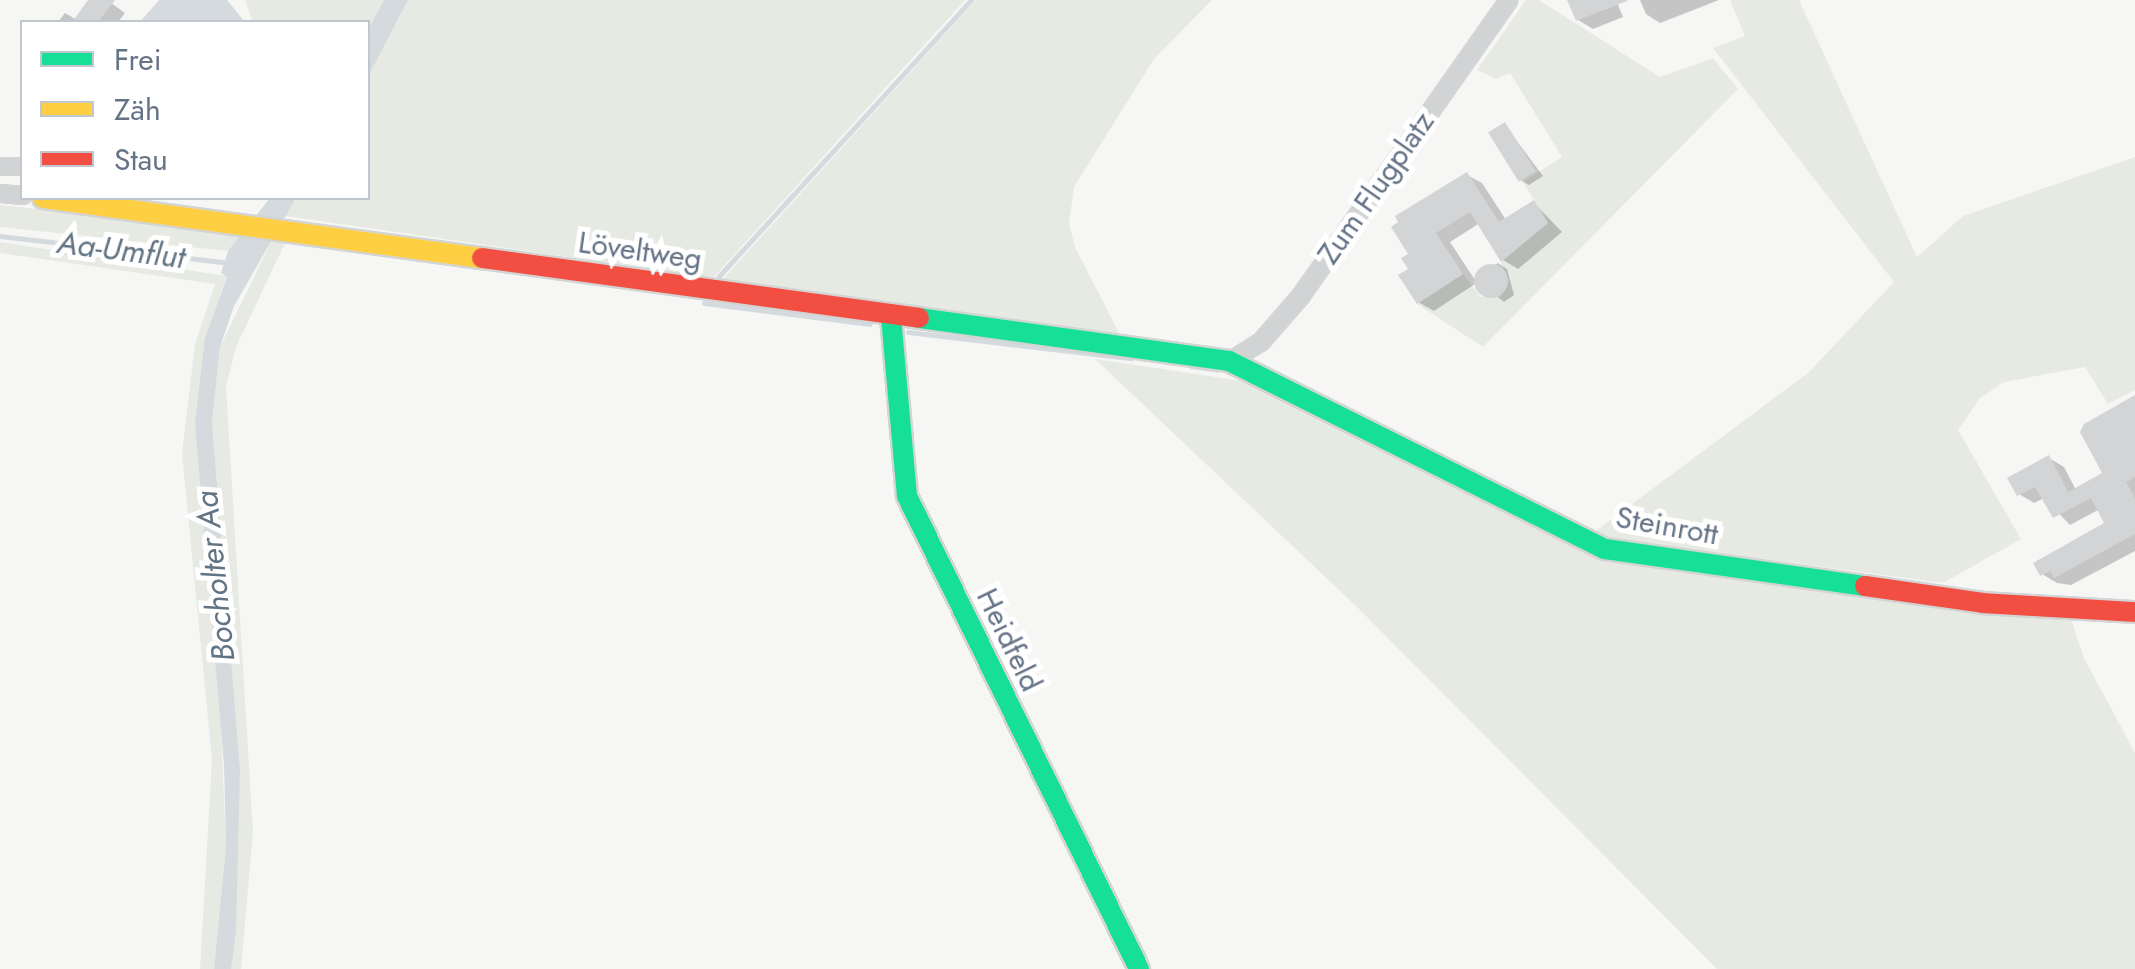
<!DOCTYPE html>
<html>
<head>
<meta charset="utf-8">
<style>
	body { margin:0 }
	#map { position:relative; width:2135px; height:969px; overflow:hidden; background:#f6f7f5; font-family:Jost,sans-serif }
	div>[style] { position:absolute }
	.green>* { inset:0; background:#e6eae3 }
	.water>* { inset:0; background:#d4dade }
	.shadow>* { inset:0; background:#0003 }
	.stream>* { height:5px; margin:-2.5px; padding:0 2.5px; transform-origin:2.5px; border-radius:2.5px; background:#d4dade }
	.building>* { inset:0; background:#d3d4d5; transform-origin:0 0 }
	.round { border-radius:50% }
	.roads { filter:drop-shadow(2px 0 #d3d5d5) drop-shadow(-2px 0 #d3d5d5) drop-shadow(0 2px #d3d5d5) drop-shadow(0 -2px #d3d5d5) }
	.street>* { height:15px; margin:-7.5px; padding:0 7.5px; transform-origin:7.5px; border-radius:7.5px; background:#d2d3d4 }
	.fast>* { height:20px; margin:-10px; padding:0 10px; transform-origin:10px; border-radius:10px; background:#16e098 }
	.slow>* { height:20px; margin:-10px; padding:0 10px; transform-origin:10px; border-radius:10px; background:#ffcf43 }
	.jam>* { height:20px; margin:-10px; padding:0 10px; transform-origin:10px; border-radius:10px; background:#f24e42 }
	span { translate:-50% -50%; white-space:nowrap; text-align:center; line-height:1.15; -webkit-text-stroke:10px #fff; paint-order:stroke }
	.street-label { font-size:30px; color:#657387 }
	.water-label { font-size:32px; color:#617483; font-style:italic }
	.legend { position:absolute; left:20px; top:20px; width:350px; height:180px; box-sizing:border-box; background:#fff; border:2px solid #c1c7cf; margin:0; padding:12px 18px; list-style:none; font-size:30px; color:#657387 }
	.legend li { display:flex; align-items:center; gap:20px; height:50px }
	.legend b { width:50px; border:2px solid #c1c7cf }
</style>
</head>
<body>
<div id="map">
	<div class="green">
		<i style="clip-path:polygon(245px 0,384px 0,368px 30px,368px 22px,253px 22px)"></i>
		<i style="clip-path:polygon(408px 0,965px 0,713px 278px,285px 216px,296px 198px,368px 198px,368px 77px)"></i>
		<i style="clip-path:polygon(976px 0,1212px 0,1154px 59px,1074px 187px,1069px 224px,1075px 247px,1121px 337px,722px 280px)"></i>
		<i style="clip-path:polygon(1526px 0,1539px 0,1660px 77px,1713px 58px,1738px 89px,1483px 347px,1417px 304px,1463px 274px,1481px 297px,1500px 297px,1509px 281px,1501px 262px,1548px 223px,1523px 182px,1562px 157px,1510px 73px,1497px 79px,1477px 70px)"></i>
		<i style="clip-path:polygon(1730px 0,1799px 0,1917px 257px,1963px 216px,2135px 157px,2135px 390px,2108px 404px,2085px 367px,2004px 382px,1980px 398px,1958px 430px,2021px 539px,1943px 583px,1725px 554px,1724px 568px,2070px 616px,2084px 658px,2135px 753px,2135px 969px,1717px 969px,1357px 607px,1095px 359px,1243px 381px,1577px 545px,1808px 373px,1894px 282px,1713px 48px,1745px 36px)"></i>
		<i style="clip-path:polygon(0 205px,153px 221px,241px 237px,228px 251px,0 227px)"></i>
		<i style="clip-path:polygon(0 242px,227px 276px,205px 338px,226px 846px,214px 969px,200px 969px,212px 759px,182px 454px,195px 344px,215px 284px,0 253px)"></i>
		<i style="clip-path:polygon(271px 242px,285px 243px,236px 347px,226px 387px,253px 832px,241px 969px,231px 969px,240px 769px,212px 422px,220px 347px)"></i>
	</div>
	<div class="water">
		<i style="clip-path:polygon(159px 0,227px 0,245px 22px,140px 22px)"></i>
		<i style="clip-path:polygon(384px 0,408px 0,368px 77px,368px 30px)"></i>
		<i style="clip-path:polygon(270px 198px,296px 198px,234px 306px,220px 347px,212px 422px,240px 769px,236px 931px,231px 969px,214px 969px,226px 846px,224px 765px,195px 423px,205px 338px,227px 277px,221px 273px,228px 251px)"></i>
	</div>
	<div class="shadow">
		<i style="clip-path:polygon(92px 0,107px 0,125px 13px,118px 22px,58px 22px,65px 13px,77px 20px)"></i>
		<i style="clip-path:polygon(1570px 0,1616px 0,1623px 17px,1593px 29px,1578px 20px)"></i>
		<i style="clip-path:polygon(1640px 0,1719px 0,1660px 23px,1646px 14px)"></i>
		<i style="clip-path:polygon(1505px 125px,1543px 176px,1529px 185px,1520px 180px)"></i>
		<i style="clip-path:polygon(1467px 175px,1482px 183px,1506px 220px,1534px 203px,1562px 232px,1518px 269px,1503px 260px,1480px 223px,1450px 242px,1475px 280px,1498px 263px,1507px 269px,1514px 295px,1504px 302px,1478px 282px,1434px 311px,1418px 302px,1411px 254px)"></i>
		<i style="clip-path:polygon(2135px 398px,2135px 551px,2071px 585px,2057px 583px,2042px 574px,2108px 524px,2100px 509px,2070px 525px,2044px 498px,2034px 503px,2019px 494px,2049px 458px,2064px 467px,2076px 490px,2105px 474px)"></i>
	</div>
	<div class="stream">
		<i style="left:0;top:236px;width:232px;rotate:6.7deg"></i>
		<i style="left:719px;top:276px;width:374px;rotate:-47.6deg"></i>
		<i style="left:704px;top:303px;width:167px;rotate:7.2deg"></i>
		<i style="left:908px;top:332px;width:225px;rotate:6.7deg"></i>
		<i style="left:1191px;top:366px;width:27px;rotate:8deg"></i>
	</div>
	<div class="building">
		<i style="clip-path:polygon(88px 0,115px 0,98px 22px,72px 22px)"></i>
		<i style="clip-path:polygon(1567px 0,1627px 0,1627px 1px,1576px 21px)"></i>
		<i style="left:1505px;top:122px;width:58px;height:20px;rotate:58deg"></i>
		<i style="clip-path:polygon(1467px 172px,1499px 222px,1534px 200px,1548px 223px,1501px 262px,1470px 212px,1436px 233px,1463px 274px,1417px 304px,1398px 275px,1408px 269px,1401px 258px,1408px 254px,1391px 227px,1398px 222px,1395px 216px)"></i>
		<i class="round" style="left:1474px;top:264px;width:34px;height:34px"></i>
		<i style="clip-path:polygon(2135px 395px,2135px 477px,2126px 482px,2135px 498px,2135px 534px,2054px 578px,2050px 571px,2040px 576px,2033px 563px,2104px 523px,2091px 498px,2053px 518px,2035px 487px,2017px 496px,2007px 478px,2049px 455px,2068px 492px,2102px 473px,2080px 432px,2084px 424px)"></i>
	</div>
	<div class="roads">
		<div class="street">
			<i style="left:0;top:166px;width:22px"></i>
			<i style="left:0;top:193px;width:22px;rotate:5deg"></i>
			<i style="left:1229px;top:361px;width:36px;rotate:-32deg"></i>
			<i style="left:1260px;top:342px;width:61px;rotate:-49deg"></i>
			<i style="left:1300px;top:296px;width:362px;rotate:-54.9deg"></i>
		</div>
		<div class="fast">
			<i style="left:891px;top:317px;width:180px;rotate:84.9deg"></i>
			<i style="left:907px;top:496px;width:527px;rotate:63.87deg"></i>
			<i style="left:919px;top:318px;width:313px;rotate:7.9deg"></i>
			<i style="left:1229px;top:361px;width:420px;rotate:26.6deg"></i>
			<i style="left:1605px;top:549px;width:263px;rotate:8.1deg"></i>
		</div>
		<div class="slow">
			<i style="left:43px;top:198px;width:443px;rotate:7.8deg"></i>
		</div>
		<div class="jam">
			<i style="left:482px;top:258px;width:441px;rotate:7.8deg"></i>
			<i style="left:1865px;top:586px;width:119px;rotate:8.2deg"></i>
			<i style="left:1983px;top:603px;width:152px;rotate:3.4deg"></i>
		</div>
	</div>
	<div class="street-label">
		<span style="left:1376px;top:188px;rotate:-55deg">Zum Flugplatz</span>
		<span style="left:640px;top:251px;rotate:8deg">Löveltweg</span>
		<span style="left:1667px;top:526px;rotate:10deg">Steinrott</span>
		<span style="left:1009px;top:640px;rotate:64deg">Heidfeld</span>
	</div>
	<div class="water-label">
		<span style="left:121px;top:250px;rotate:7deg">Aa-Umflut</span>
		<span style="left:215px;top:576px;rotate:-96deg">Bocholter Aa</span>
	</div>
	<ul class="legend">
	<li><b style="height:12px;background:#16e098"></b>Frei</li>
	<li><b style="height:12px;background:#ffcf43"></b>Zäh</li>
	<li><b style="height:12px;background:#f24e42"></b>Stau</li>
	</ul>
</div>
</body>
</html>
